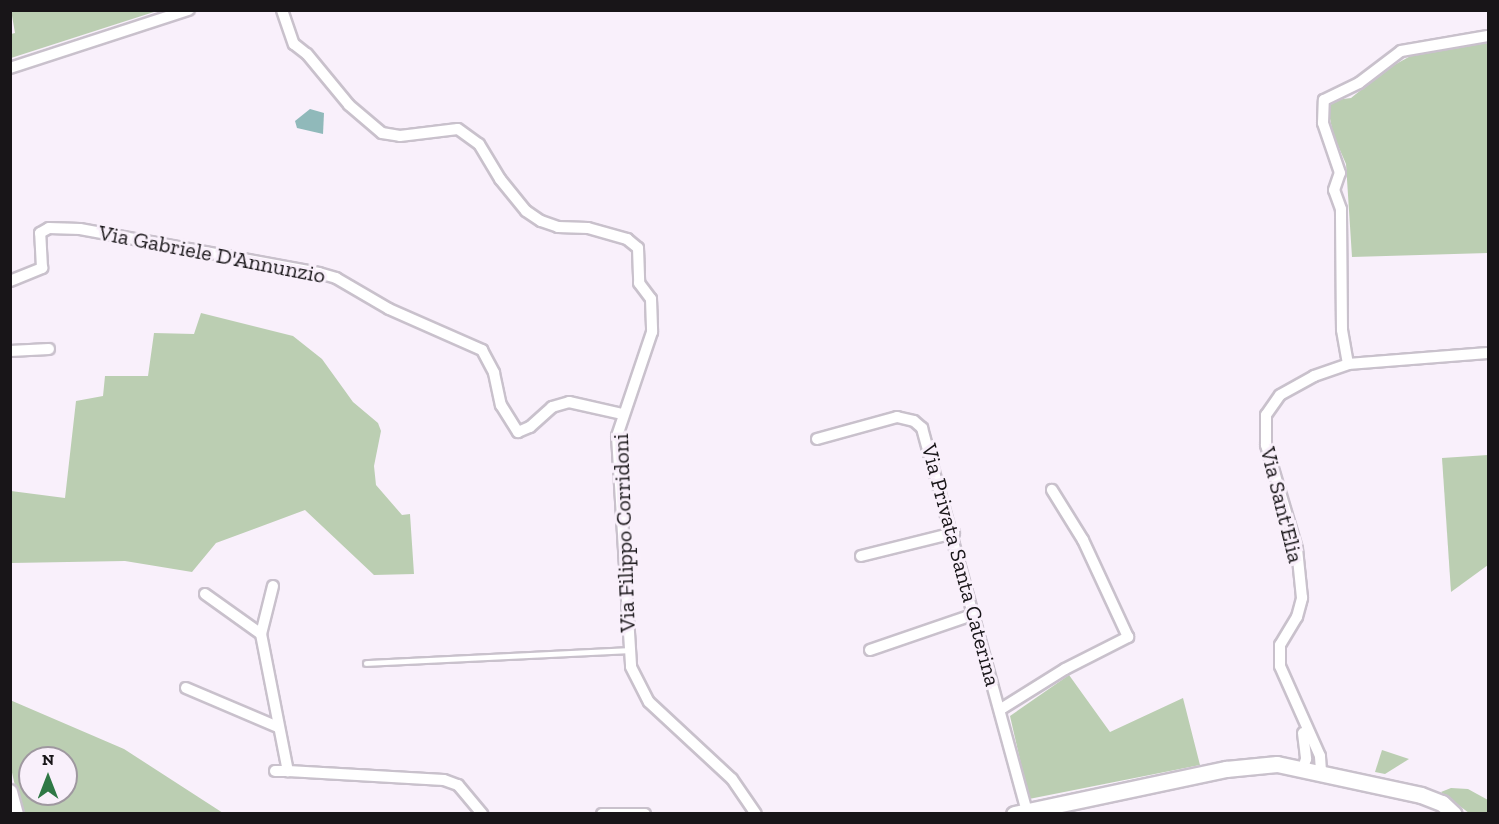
<!DOCTYPE html>
<html>
<head>
<meta charset="utf-8">
<style>
	body { margin:0 }
	#map { position:relative; width:1499px; height:824px; overflow:hidden; background:#f9f0fb; font-family:"Zilla Slab",serif }
	div>[style] { position:absolute }
	.green>* { inset:0; background:#bbceb2 }
	.water>* { inset:0; background:#90b9ba }
	.roads { filter:drop-shadow(2px 0 #c9c1cc) drop-shadow(-2px 0 #c9c1cc) drop-shadow(0 2px #c9c1cc) drop-shadow(0 -2px #c9c1cc) }
	.service>* { height:5px; margin:-2.5px; padding:0 2.5px; transform-origin:2.5px; border-radius:2.5px; background:#fff }
	.minor>* { height:10px; margin:-5px; padding:0 5px; transform-origin:5px; border-radius:5px; background:#fff }
	.tertiary>* { height:14px; margin:-7px; padding:0 7px; transform-origin:7px; border-radius:7px; background:#fff }
	.secondary>* { height:15px; margin:-7.5px; padding:0 7.5px; transform-origin:7.5px; border-radius:7.5px; background:#fff }
	span { translate:-50% -50%; white-space:nowrap; text-align:center; line-height:1.15; -webkit-text-stroke:6px #f9f0fb; paint-order:stroke }
	.street-label { font-size:22px; color:#181518 }
	.frame { position:absolute; inset:0; border:12px solid #181518; pointer-events:none }
	.north { position:absolute; left:18px; top:746px; width:60px; height:60px; box-sizing:border-box; background:#f9f0fb; border:2px solid #9f98a0; border-radius:50%; rotate:0deg; font-size:16px; font-weight:700; line-height:24px; text-align:center; color:#181518 }
	.north::after { content:''; display:block; margin:auto; width:21px; height:27px; background:#2f7845; clip-path:polygon(50% 0,100% 100%,50% 72%,0 100%) }
</style>
</head>
<body>
<div id="map">
	<div class="green">
		<i style="clip-path:polygon(11px 10px,157px 10px,157px 11px,11px 58px,11px 34px,15px 33px)"></i>
		<i style="clip-path:polygon(1488px 43px,1488px 253px,1352px 257px,1346px 164px,1333px 134px,1328px 108px,1335px 100px,1351px 98px,1387px 69px,1416px 53px)"></i>
		<i style="clip-path:polygon(201px 313px,293px 336px,322px 359px,353px 402px,378px 423px,381px 431px,374px 466px,376px 485px,402px 515px,410px 514px,414px 574px,374px 575px,305px 510px,216px 543px,192px 572px,125px 561px,11px 563px,11px 491px,65px 498px,76px 401px,103px 396px,105px 376px,148px 376px,154px 333px,194px 334px)"></i>
		<i style="clip-path:polygon(1488px 455px,1488px 565px,1451px 592px,1442px 458px)"></i>
		<i style="clip-path:polygon(1069px 675px,1110px 732px,1183px 698px,1200px 765px,1029px 799px,1010px 716px)"></i>
		<i style="clip-path:polygon(evenodd,10px 700px,124px 749px,223px 813px,21px 813px,11px 768px,10px 700px,30px 758px,66px 758px,66px 794px,30px 794px,30px 758px)"></i>
		<i style="clip-path:polygon(1382px 750px,1409px 759px,1385px 774px,1375px 772px)"></i>
		<i style="clip-path:polygon(1451px 788px,1468px 789px,1488px 800px,1488px 813px,1469px 813px,1441px 792px)"></i>
	</div>
	<div class="water">
		<i style="clip-path:polygon(310px 109px,324px 113px,323px 134px,297px 128px,295px 121px)"></i>
	</div>
	<div class="roads">
		<div class="service">
			<i style="left:366px;top:663px;width:263px;rotate:-2.8deg"></i>
		</div>
		<div class="minor">
			<i style="left:282px;top:10px;width:36px;rotate:71deg"></i>
			<i style="left:294px;top:44px;width:16px;rotate:38deg"></i>
			<i style="left:307px;top:54px;width:66px;rotate:50.5deg"></i>
			<i style="left:349px;top:105px;width:43px;rotate:40.3deg"></i>
			<i style="left:382px;top:133px;width:18px;rotate:9deg"></i>
			<i style="left:400px;top:136px;width:58px;rotate:-6.9deg"></i>
			<i style="left:458px;top:129px;width:26px;rotate:36deg"></i>
			<i style="left:479px;top:144px;width:41px;rotate:59deg"></i>
			<i style="left:500px;top:179px;width:41px;rotate:50.9deg"></i>
			<i style="left:526px;top:211px;width:18px;rotate:34deg"></i>
			<i style="left:541px;top:221px;width:18px;rotate:19deg"></i>
			<i style="left:558px;top:227px;width:30px;rotate:2deg"></i>
			<i style="left:588px;top:228px;width:41px;rotate:15.8deg"></i>
			<i style="left:627px;top:239px;width:14px;rotate:39deg"></i>
			<i style="left:638px;top:248px;width:35px;rotate:88deg"></i>
			<i style="left:639px;top:283px;width:20px;rotate:53deg"></i>
			<i style="left:651px;top:299px;width:33px;rotate:88deg"></i>
			<i style="left:652px;top:332px;width:110px;rotate:108.6deg"></i>
			<i style="left:617px;top:436px;width:231px;rotate:86.5deg"></i>
			<i style="left:631px;top:667px;width:39px;rotate:63deg"></i>
			<i style="left:649px;top:702px;width:113px;rotate:42.9deg"></i>
			<i style="left:732px;top:779px;width:42px;rotate:55.6deg"></i>
			<i style="left:10px;top:68px;width:188px;rotate:-18deg"></i>
			<i style="left:10px;top:281px;width:35px;rotate:-22deg"></i>
			<i style="left:42px;top:268px;width:35px;rotate:-93deg"></i>
			<i style="left:40px;top:233px;width:10px;rotate:-29deg"></i>
			<i style="left:49px;top:228px;width:31px;rotate:2deg"></i>
			<i style="left:80px;top:229px;width:243px;rotate:10.4deg"></i>
			<i style="left:319px;top:273px;width:18px;rotate:16deg"></i>
			<i style="left:336px;top:278px;width:61px;rotate:30.3deg"></i>
			<i style="left:389px;top:309px;width:102px;rotate:23.8deg"></i>
			<i style="left:482px;top:350px;width:26px;rotate:62deg"></i>
			<i style="left:494px;top:373px;width:33px;rotate:78deg"></i>
			<i style="left:501px;top:405px;width:32px;rotate:58deg"></i>
			<i style="left:518px;top:432px;width:13px;rotate:-23deg"></i>
			<i style="left:530px;top:427px;width:30px;rotate:-42deg"></i>
			<i style="left:552px;top:407px;width:18px;rotate:-16deg"></i>
			<i style="left:569px;top:402px;width:54px;rotate:12.8deg"></i>
			<i style="left:10px;top:351px;width:39px;rotate:-3deg"></i>
			<i style="left:1348px;top:364px;width:35px;rotate:-100deg"></i>
			<i style="left:1342px;top:330px;width:121px;rotate:-90.5deg"></i>
			<i style="left:1341px;top:209px;width:20px;rotate:-110deg"></i>
			<i style="left:1334px;top:190px;width:18px;rotate:-71deg"></i>
			<i style="left:1340px;top:173px;width:53px;rotate:-108.8deg"></i>
			<i style="left:1323px;top:123px;width:23px;rotate:-88deg"></i>
			<i style="left:1324px;top:100px;width:39px;rotate:-26deg"></i>
			<i style="left:1359px;top:83px;width:53px;rotate:-37.3deg"></i>
			<i style="left:1401px;top:51px;width:88px;rotate:-9.8deg"></i>
			<i style="left:817px;top:439px;width:83px;rotate:-15.4deg"></i>
			<i style="left:897px;top:417px;width:17px;rotate:13deg"></i>
			<i style="left:914px;top:421px;width:11px;rotate:41deg"></i>
			<i style="left:922px;top:428px;width:397px;rotate:74.7deg"></i>
			<i style="left:861px;top:556px;width:96px;rotate:-13.9deg"></i>
			<i style="left:273px;top:586px;width:49px;rotate:104deg"></i>
			<i style="left:261px;top:634px;width:140px;rotate:78.9deg"></i>
			<i style="left:288px;top:771px;width:156px;rotate:3.3deg"></i>
			<i style="left:444px;top:780px;width:15px;rotate:20deg"></i>
			<i style="left:458px;top:785px;width:38px;rotate:50deg"></i>
			<i style="left:205px;top:594px;width:69px;rotate:35.5deg"></i>
			<i style="left:870px;top:650px;width:111px;rotate:-18.9deg"></i>
			<i style="left:186px;top:688px;width:100px;rotate:23deg"></i>
			<i style="left:1001px;top:709px;width:75px;rotate:-32deg"></i>
			<i style="left:1065px;top:669px;width:71px;rotate:-26.9deg"></i>
			<i style="left:1128px;top:637px;width:107px;rotate:-114.9deg"></i>
			<i style="left:1083px;top:540px;width:59px;rotate:-121.8deg"></i>
			<i style="left:1303px;top:733px;width:26px;rotate:83deg"></i>
			<i style="left:1306px;top:759px;width:9px;rotate:108deg"></i>
			<i style="left:275px;top:771px;width:13px"></i>
			<i style="left:1321px;top:771px;width:15px;rotate:-94deg"></i>
			<i style="left:1320px;top:756px;width:98px;rotate:-114deg"></i>
			<i style="left:1280px;top:666px;width:21px;rotate:-90deg"></i>
			<i style="left:1280px;top:645px;width:33px;rotate:-59deg"></i>
			<i style="left:1297px;top:617px;width:20px;rotate:-75deg"></i>
			<i style="left:1302px;top:598px;width:49px;rotate:-95.8deg"></i>
			<i style="left:1297px;top:549px;width:109px;rotate:-106.6deg"></i>
			<i style="left:1266px;top:445px;width:30px;rotate:-90deg"></i>
			<i style="left:1266px;top:415px;width:24px;rotate:-55deg"></i>
			<i style="left:1280px;top:395px;width:39px;rotate:-29deg"></i>
			<i style="left:1314px;top:376px;width:36px;rotate:-19deg"></i>
			<i style="left:1348px;top:364px;width:140px;rotate:-4.5deg"></i>
			<i style="left:602px;top:814px;width:43px"></i>
		</div>
		<div class="tertiary">
			<i style="left:10px;top:792px;width:23px;rotate:75deg"></i>
		</div>
		<div class="secondary">
			<i style="left:1014px;top:814px;width:217px;rotate:-12deg"></i>
			<i style="left:1226px;top:769px;width:51px;rotate:-5.6deg"></i>
			<i style="left:1277px;top:764px;width:147px;rotate:12.1deg"></i>
			<i style="left:1421px;top:795px;width:22px;rotate:21deg"></i>
			<i style="left:1442px;top:803px;width:16px;rotate:43deg"></i>
		</div>
	</div>
	<div class="street-label">
		<span style="left:212px;top:254px;rotate:11deg">Via Gabriele D'Annunzio</span>
		<span style="left:1282px;top:505px;rotate:76deg">Via Sant'Elia</span>
		<span style="left:624px;top:533px;rotate:-92deg">Via Filippo Corridoni</span>
		<span style="left:961px;top:565px;rotate:75deg">Via Privata Santa Caterina</span>
	</div>
	<div class="frame"></div>
	<div class="north">N</div>
</div>
</body>
</html>
